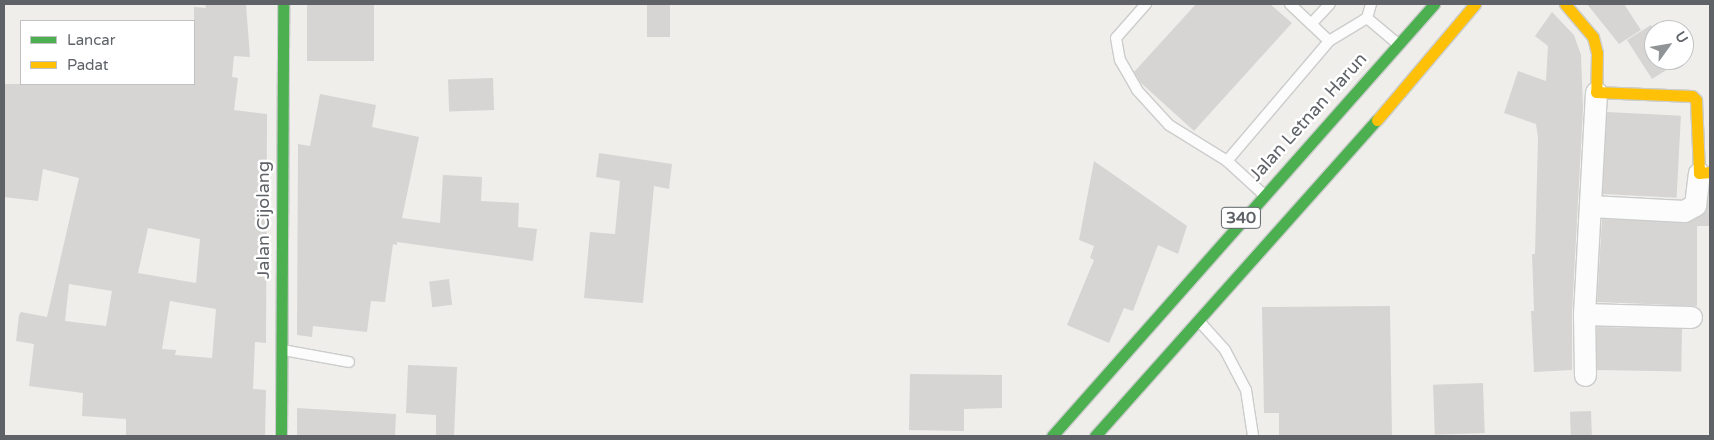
<!DOCTYPE html>
<html>
<head>
<meta charset="utf-8">
<style>
	body { margin:0 }
	#map { position:relative; width:1714px; height:440px; overflow:hidden; background:#efeeea; font-family:"Varela Round",sans-serif }
	div>[style] { position:absolute }
	.building>* { inset:0; background:#d6d5d3; transform-origin:0 0 }
	.roads { filter:drop-shadow(1px 0 #cbcccc) drop-shadow(-1px 0 #cbcccc) drop-shadow(0 1px #cbcccc) drop-shadow(0 -1px #cbcccc) }
	.lane>* { height:10px; margin:-5px; padding:0 5px; transform-origin:5px; border-radius:5px; background:#fdfcfc }
	.street>* { height:21px; margin:-10.5px; padding:0 10.5px; transform-origin:10.5px; border-radius:10.5px; background:#fdfcfc }
	.fast>* { height:11px; margin:-5.5px; padding:0 5.5px; transform-origin:5.5px; border-radius:5.5px; background:#4caf50 }
	.slow>* { height:11px; margin:-5.5px; padding:0 5.5px; transform-origin:5.5px; border-radius:5.5px; background:#ffc107 }
	span { translate:-50% -50%; white-space:nowrap; text-align:center; line-height:1.15; -webkit-text-stroke:5px #fff; paint-order:stroke }
	.shield-label span { padding:1px 4px; background:#fff; border:1px solid; border-radius:4px; -webkit-text-stroke-width:0 }
	.shield-label { font-size:16px; color:#5f6368; font-weight:700 }
	.street-label { font-size:18px; color:#5f6368 }
	.frame { position:absolute; inset:0; border:5px solid #5f6368; pointer-events:none }
	.legend { position:absolute; left:20px; top:20px; width:175px; height:65px; box-sizing:border-box; background:#fff; border:1px solid #bfc1c3; margin:0; padding:6px 9px; list-style:none; font-size:15px; color:#5f6368 }
	.legend li { display:flex; align-items:center; gap:10px; height:25px }
	.legend b { width:25px; border:1px solid #bfc1c3 }
	.north { position:absolute; left:1644px; top:20px; width:50px; height:50px; box-sizing:border-box; background:#fff; border:1px solid #bfc1c3; border-radius:50%; rotate:58deg; font-size:14px; font-weight:700; line-height:20px; text-align:center; color:#5f6368 }
	.north::after { content:''; display:block; margin:auto; width:18px; height:22px; background:#919496; clip-path:polygon(50% 0,100% 100%,50% 72%,0 100%) }
</style>
</head>
<body>
<div id="map">
	<div class="building">
		<i style="clip-path:polygon(evenodd,205px 4px,246px 4px,250px 57px,234px 56px,232px 77px,238px 78px,234px 110px,267px 114px,266px 343px,255px 342px,253px 389px,266px 390px,265px 436px,126px 436px,126px 419px,82px 416px,83px 393px,29px 386px,34px 344px,16px 341px,19px 315px,21px 312px,47px 317px,79px 178px,43px 169px,38px 201px,4px 197px,4px 84px,194px 84px,194px 7px,206px 8px,205px 4px,148px 228px,200px 239px,196px 283px,138px 273px,148px 228px,205px 4px,69px 284px,112px 291px,106px 326px,65px 321px,69px 284px,205px 4px,170px 301px,216px 309px,212px 358px,175px 355px,176px 350px,162px 349px,170px 301px)"></i>
		<i style="left:307px;top:4px;width:67px;height:57px"></i>
		<i style="left:647px;top:4px;width:23px;height:33px"></i>
		<i style="clip-path:polygon(1196px 4px,1270px 4px,1292px 23px,1194px 131px,1141px 83px,1134px 72px)"></i>
		<i style="clip-path:polygon(1587px 4px,1624px 4px,1641px 30px,1619px 44px)"></i>
		<i style="clip-path:polygon(1552px 12px,1574px 35px,1581px 55px,1583px 109px,1572px 313px,1572px 370px,1534px 372px,1531px 311px,1534px 311px,1532px 254px,1535px 254px,1538px 138px,1536px 124px,1504px 113px,1518px 71px,1546px 81px,1548px 46px,1535px 36px)"></i>
		<i style="clip-path:polygon(1651px 25px,1654px 30px,1654px 60px,1673px 60px,1676px 64px,1652px 79px,1627px 40px)"></i>
		<i style="left:493px;top:78px;width:32px;height:45px;rotate:88deg"></i>
		<i style="clip-path:polygon(320px 94px,376px 105px,372px 127px,419px 137px,402px 218px,440px 223px,443px 175px,482px 177px,481px 201px,519px 203px,518px 227px,537px 229px,533px 261px,397px 242px,397px 245px,393px 244px,385px 302px,371px 301px,367px 332px,313px 326px,312px 337px,297px 335px,298px 144px,310px 146px)"></i>
		<i style="left:1607px;top:112px;width:74px;height:82px;rotate:3deg"></i>
		<i style="clip-path:polygon(599px 153px,672px 164px,669px 189px,654px 186px,643px 303px,584px 298px,590px 232px,615px 234px,620px 181px,596px 177px)"></i>
		<i style="clip-path:polygon(1094px 161px,1187px 226px,1178px 254px,1158px 245px,1133px 311px,1124px 308px,1109px 343px,1067px 325px,1094px 260px,1090px 258px,1094px 246px,1079px 240px)"></i>
		<i style="clip-path:polygon(1710px 188px,1710px 226px,1697px 226px,1697px 306px,1597px 302px,1602px 219px,1690px 222px,1706px 212px)"></i>
		<i style="left:449px;top:279px;width:26px;height:20px;rotate:83deg"></i>
		<i style="clip-path:polygon(1390px 306px,1392px 436px,1279px 436px,1279px 413px,1264px 413px,1262px 307px)"></i>
		<i style="left:1597px;top:327px;width:85px;height:43px;rotate:1deg"></i>
		<i style="clip-path:polygon(408px 365px,457px 367px,454px 436px,436px 436px,436px 415px,406px 413px)"></i>
		<i style="clip-path:polygon(910px 374px,1002px 375px,1002px 408px,964px 409px,964px 431px,909px 430px)"></i>
		<i style="left:1483px;top:383px;width:50px;height:50px;rotate:88deg"></i>
		<i style="clip-path:polygon(297px 408px,396px 414px,395px 436px,297px 436px)"></i>
		<i style="left:1591px;top:411px;width:25px;height:21px;rotate:88deg"></i>
	</div>
	<div class="roads">
		<div class="lane">
			<i style="left:1146px;top:4px;width:45px;rotate:131.4deg"></i>
			<i style="left:1116px;top:38px;width:22px;rotate:80deg"></i>
			<i style="left:1120px;top:60px;width:34px;rotate:60deg"></i>
			<i style="left:1137px;top:90px;width:47px;rotate:47.6deg"></i>
			<i style="left:1169px;top:125px;width:68px;rotate:31.8deg"></i>
			<i style="left:1290px;top:4px;width:54px;rotate:43.5deg"></i>
			<i style="left:1367px;top:18px;width:39px;rotate:40deg"></i>
			<i style="left:1312px;top:23px;width:26px;rotate:-47deg"></i>
			<i style="left:1262px;top:193px;width:47px;rotate:-137.6deg"></i>
			<i style="left:1227px;top:161px;width:157px;rotate:-49.6deg"></i>
			<i style="left:1329px;top:41px;width:44px;rotate:-31.2deg"></i>
			<i style="left:1367px;top:18px;width:15px;rotate:-74deg"></i>
			<i style="left:1199px;top:321px;width:39px;rotate:48deg"></i>
			<i style="left:1225px;top:350px;width:45px;rotate:62.3deg"></i>
			<i style="left:1246px;top:390px;width:47px;rotate:81.3deg"></i>
			<i style="left:283px;top:350px;width:67px;rotate:10.3deg"></i>
		</div>
		<div class="street">
			<i style="left:1590px;top:206px;width:94px;rotate:3deg"></i>
			<i style="left:1684px;top:211px;width:13px;rotate:-29deg"></i>
			<i style="left:1695px;top:205px;width:32px;rotate:-83deg"></i>
			<i style="left:1584px;top:314px;width:107px;rotate:1.6deg"></i>
			<i style="left:1585px;top:375px;width:61px;rotate:-90.9deg"></i>
			<i style="left:1584px;top:314px;width:222px;rotate:-86.9deg"></i>
		</div>
		<div class="fast">
			<i style="left:281px;top:436px;width:432px;rotate:-89.7deg"></i>
			<i style="left:1052px;top:436px;width:577px;rotate:-48.51deg"></i>
			<i style="left:1095px;top:436px;width:424px;rotate:-48.3deg"></i>
		</div>
		<div class="slow">
			<i style="left:1565px;top:4px;width:43px;rotate:49.7deg"></i>
			<i style="left:1593px;top:37px;width:16px;rotate:76deg"></i>
			<i style="left:1597px;top:53px;width:39px;rotate:91deg"></i>
			<i style="left:1596px;top:92px;width:96px;rotate:2.4deg"></i>
			<i style="left:1692px;top:96px;width:6px;rotate:45deg"></i>
			<i style="left:1696px;top:100px;width:73px;rotate:87.6deg"></i>
			<i style="left:1699px;top:173px;width:11px;rotate:-5deg"></i>
			<i style="left:1377px;top:120px;width:152px;rotate:-49.8deg"></i>
		</div>
	</div>
	<div class="shield-label">
		<span style="left:1241px;top:218px">340</span>
	</div>
	<div class="street-label">
		<span style="left:1308px;top:117px;rotate:-48deg">Jalan Letnan Harun</span>
		<span style="left:263px;top:220px;rotate:-90deg">Jalan Cijolang</span>
	</div>
	<div class="frame"></div>
	<ul class="legend">
	<li><b style="height:6px;background:#4caf50"></b>Lancar</li>
	<li><b style="height:6px;background:#ffc107"></b>Padat</li>
	</ul>
	<div class="north">U</div>
</div>
</body>
</html>
